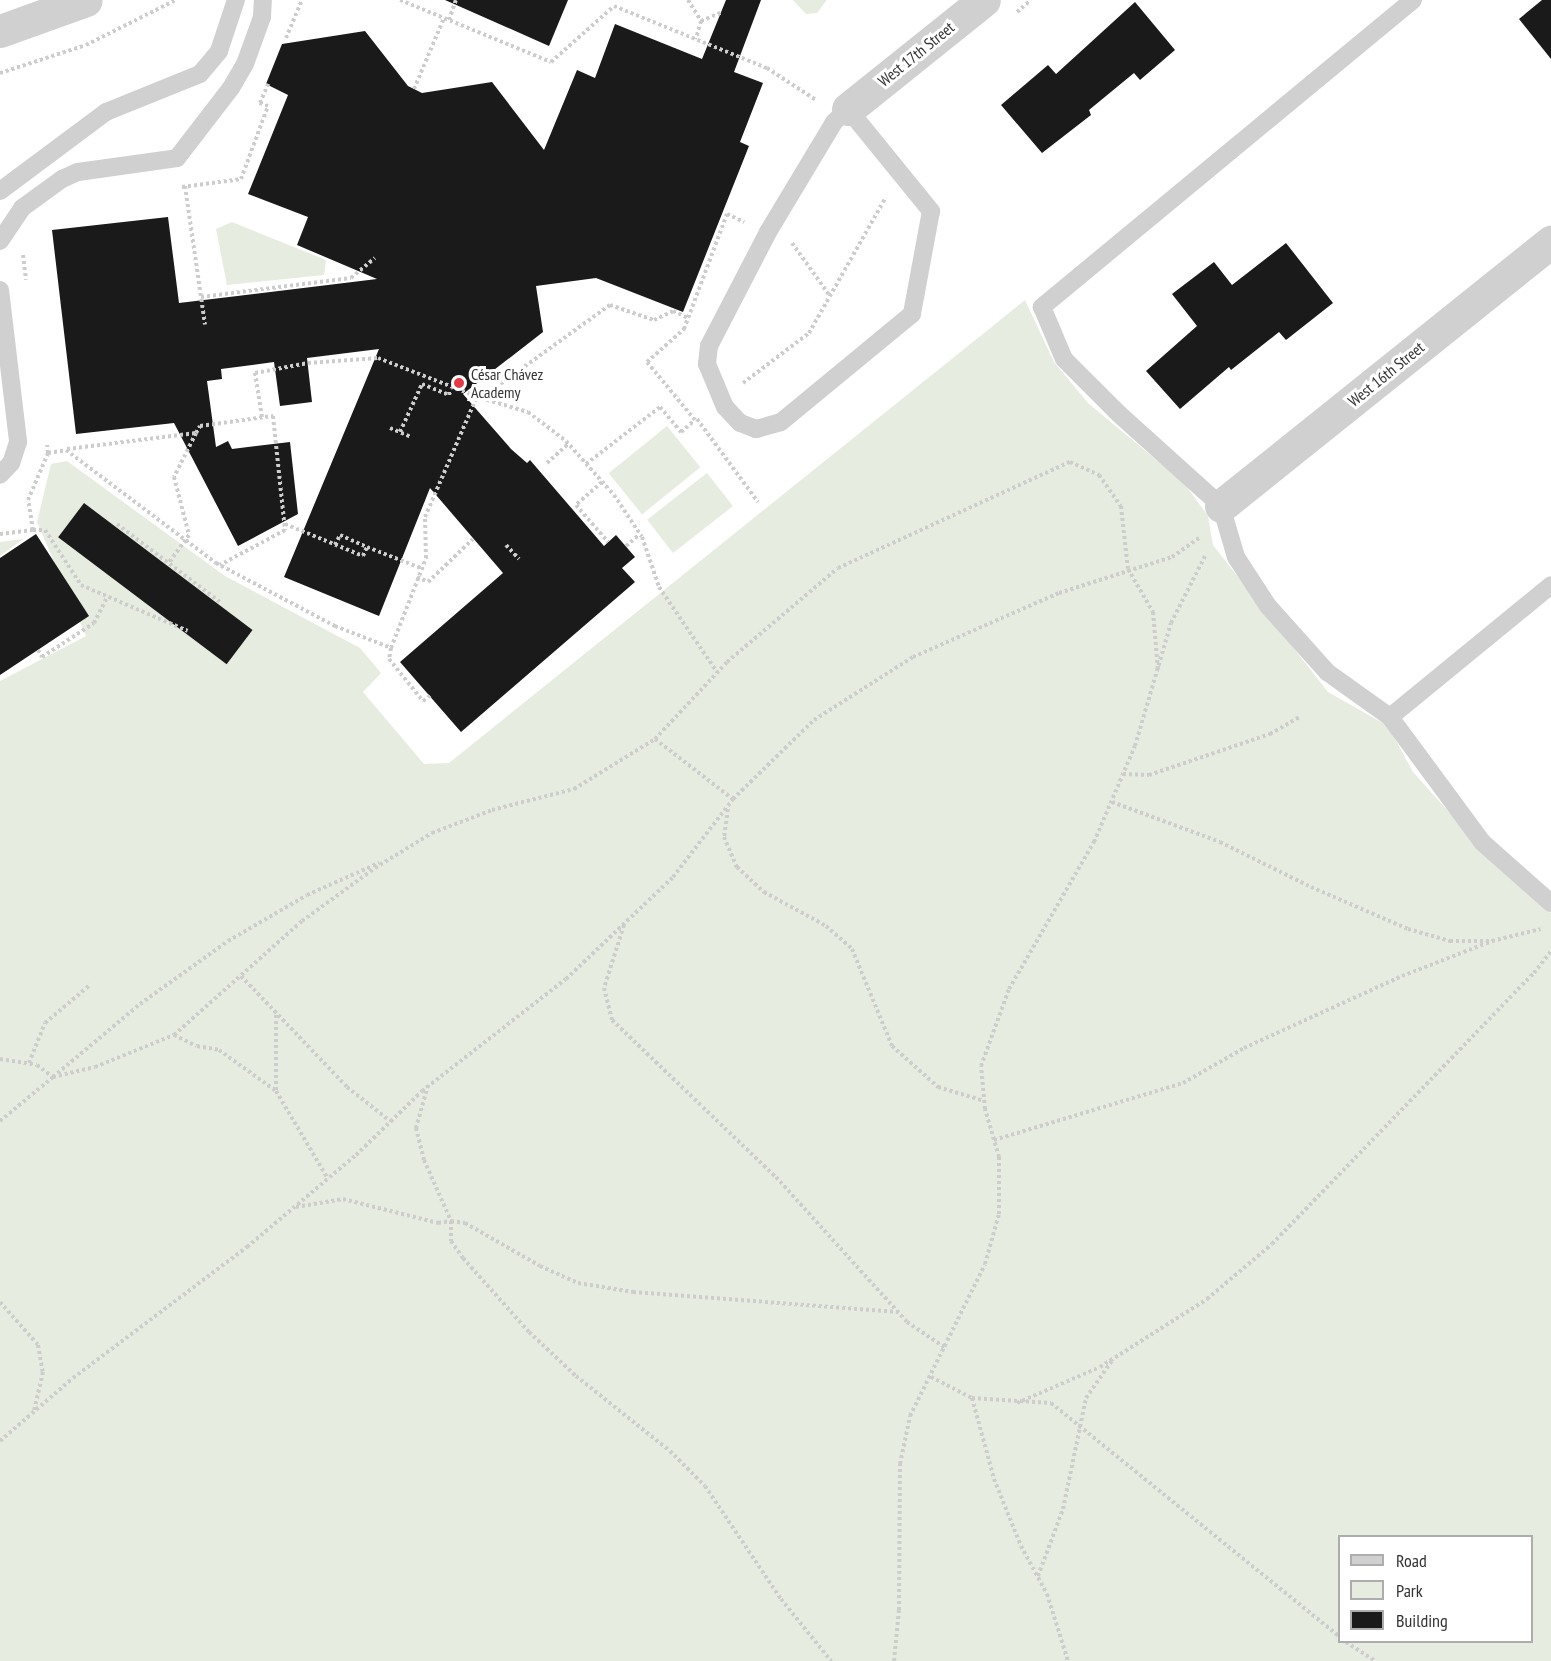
<!DOCTYPE html>
<html>
<head>
<meta charset="utf-8">
<style>
	body { margin:0 }
	#map { position:relative; width:1551px; height:1661px; overflow:hidden; background:#fff; font-family:"PT Sans Narrow",sans-serif }
	div>[style] { position:absolute }
	.green>* { inset:0; background:#e6ecdf; transform-origin:0 0 }
	.building>* { inset:0; background:#1a1a1a; transform-origin:0 0 }
	.path>* { height:4px; margin-top:-2px; transform-origin:0; background:repeating-linear-gradient(90deg,#cdcdcd 0 3px,transparent 0 6px) }
	.service>* { height:18px; margin:-9px; padding:0 9px; transform-origin:9px; border-radius:9px; background:#d0d0d0 }
	.minor>* { height:33px; margin:-16.5px; padding:0 16.5px; transform-origin:16.5px; border-radius:16.5px; background:#d0d0d0 }
	.tertiary>* { height:33px; margin:-16.5px; padding:0 16.5px; transform-origin:16.5px; border-radius:16.5px; background:#d0d0d0 }
	.dots>* { width:16px; height:16px; translate:-50% -50%; box-sizing:border-box; border:3px solid #fff; border-radius:50% }
	span { translate:-50% -50%; white-space:nowrap; text-align:center; line-height:1.15; -webkit-text-stroke:6px #fff; paint-order:stroke }
	.street-label { font-size:16px; color:#333 }
	.poi-label { font-size:16px; color:#333 }
	.left { translate:0 -50%; text-align:left }
	.legend { position:absolute; left:1338px; top:1535px; width:195px; height:108px; box-sizing:border-box; background:#fff; border:2px solid #adadad; margin:0; padding:8px 10px; list-style:none; font-size:18px; color:#333 }
	.legend li { display:flex; align-items:center; gap:12px; height:30px }
	.legend b { width:30px; border:2px solid #adadad }
</style>
</head>
<body>
<div id="map">
	<div class="green">
		<i style="clip-path:polygon(793px 0,826px 0,826px 1px,817px 13px,806px 14px)"></i>
		<i style="clip-path:polygon(232px 222px,326px 260px,324px 275px,227px 285px,216px 229px)"></i>
		<i style="clip-path:polygon(evenodd,1025px 300px,1054px 362px,1088px 403px,1184px 483px,1208px 516px,1213px 545px,1328px 692px,1388px 726px,1413px 772px,1498px 867px,1551px 913px,1551px 1661px,0 1661px,0 681px,86px 636px,37px 522px,51px 464px,67px 461px,225px 576px,360px 648px,381px 673px,363px 692px,424px 764px,449px 763px,1025px 300px,1340px 1536px,1532px 1536px,1532px 1642px,1340px 1642px,1340px 1536px)"></i>
		<i style="left:667px;top:426px;width:53px;height:75px;rotate:51deg"></i>
		<i style="left:707px;top:473px;width:42px;height:76px;rotate:52deg"></i>
		<i style="clip-path:polygon(23px 539px,0 556px,0 542px)"></i>
	</div>
	<div class="building">
		<i style="clip-path:polygon(445px 0,568px 0,549px 46px)"></i>
		<i style="clip-path:polygon(726px 0,761px 0,734px 72px,763px 83px,740px 142px,749px 146px,683px 312px,596px 278px,536px 286px,543px 332px,463px 394px,511px 449px,527px 463px,530px 460px,604px 546px,616px 535px,635px 557px,622px 568px,635px 582px,461px 732px,400px 662px,503px 573px,430px 488px,379px 616px,284px 577px,379px 349px,307px 358px,312px 402px,280px 406px,274px 362px,221px 369px,222px 379px,207px 381px,216px 447px,228px 441px,232px 449px,290px 442px,298px 514px,238px 546px,174px 423px,76px 434px,52px 230px,168px 217px,179px 303px,377px 279px,297px 245px,308px 217px,248px 194px,288px 95px,266px 84px,282px 44px,365px 31px,408px 86px,422px 93px,492px 82px,544px 150px,577px 70px,595px 78px,615px 24px,702px 59px)"></i>
		<i style="clip-path:polygon(1542px 0,1551px 0,1551px 59px,1519px 19px)"></i>
		<i style="clip-path:polygon(1135px 2px,1175px 50px,1140px 80px,1134px 73px,1089px 110px,1091px 115px,1042px 153px,1001px 105px,1048px 65px,1056px 74px)"></i>
		<i style="clip-path:polygon(1286px 243px,1333px 303px,1286px 340px,1279px 332px,1231px 370px,1229px 367px,1180px 409px,1146px 371px,1197px 326px,1172px 294px,1214px 262px,1232px 285px)"></i>
		<i style="left:84px;top:503px;width:211px;height:43px;rotate:37deg"></i>
		<i style="clip-path:polygon(36px 534px,89px 616px,0 675px,0 558px)"></i>
	</div>
	<div class="path">
		<i style="left:400px;top:0;width:163px;rotate:22.3deg"></i>
		<i style="left:551px;top:62px;width:84px;rotate:-41.6deg"></i>
		<i style="left:614px;top:6px;width:165px;rotate:22.1deg"></i>
		<i style="left:767px;top:68px;width:59px;rotate:33.1deg"></i>
		<i style="left:688px;top:0;width:25px;rotate:58deg"></i>
		<i style="left:701px;top:21px;width:19px;rotate:106deg"></i>
		<i style="left:1017px;top:12px;width:18px;rotate:-41deg"></i>
		<i style="left:449px;top:20px;width:21px;rotate:-71deg"></i>
		<i style="left:701px;top:21px;width:21px;rotate:-23deg"></i>
		<i style="left:286px;top:38px;width:41px;rotate:-67.2deg"></i>
		<i style="left:0;top:73px;width:90px;rotate:-18deg"></i>
		<i style="left:86px;top:45px;width:101px;rotate:-26.6deg"></i>
		<i style="left:414px;top:89px;width:77px;rotate:-67.1deg"></i>
		<i style="left:185px;top:186px;width:140px;rotate:81.8deg"></i>
		<i style="left:182px;top:187px;width:60px;rotate:-7.7deg"></i>
		<i style="left:241px;top:179px;width:78px;rotate:-69.7deg"></i>
		<i style="left:268px;top:106px;width:9px;rotate:-159deg"></i>
		<i style="left:260px;top:103px;width:21px;rotate:-67deg"></i>
		<i style="left:792px;top:243px;width:65px;rotate:54.4deg"></i>
		<i style="left:23px;top:255px;width:25px;rotate:83deg"></i>
		<i style="left:201px;top:297px;width:151px;rotate:-7.2deg"></i>
		<i style="left:351px;top:278px;width:31px;rotate:-40deg"></i>
		<i style="left:743px;top:383px;width:83px;rotate:-37.1deg"></i>
		<i style="left:809px;top:333px;width:156px;rotate:-60.5deg"></i>
		<i style="left:481px;top:398px;width:49px;rotate:16.6deg"></i>
		<i style="left:528px;top:412px;width:48px;rotate:37.3deg"></i>
		<i style="left:566px;top:441px;width:72px;rotate:48.4deg"></i>
		<i style="left:614px;top:495px;width:50px;rotate:56.3deg"></i>
		<i style="left:642px;top:537px;width:53px;rotate:71.2deg"></i>
		<i style="left:659px;top:587px;width:103px;rotate:55.7deg"></i>
		<i style="left:262px;top:417px;width:45px;rotate:-99deg"></i>
		<i style="left:255px;top:373px;width:54px;rotate:-10.7deg"></i>
		<i style="left:308px;top:363px;width:70px;rotate:-4.1deg"></i>
		<i style="left:378px;top:358px;width:110px;rotate:21.2deg"></i>
		<i style="left:481px;top:398px;width:159px;rotate:-35.8deg"></i>
		<i style="left:610px;top:305px;width:46px;rotate:18.8deg"></i>
		<i style="left:654px;top:320px;width:21px;rotate:-25deg"></i>
		<i style="left:673px;top:311px;width:17px;rotate:25deg"></i>
		<i style="left:697px;top:419px;width:103px;rotate:53.7deg"></i>
		<i style="left:390px;top:428px;width:23px;rotate:23deg"></i>
		<i style="left:400px;top:432px;width:53px;rotate:-65.4deg"></i>
		<i style="left:422px;top:384px;width:29px;rotate:22deg"></i>
		<i style="left:449px;top:395px;width:6px;rotate:-72deg"></i>
		<i style="left:196px;top:433px;width:8px;rotate:-60deg"></i>
		<i style="left:200px;top:426px;width:74px;rotate:-7.8deg"></i>
		<i style="left:273px;top:416px;width:115px;rotate:84deg"></i>
		<i style="left:285px;top:530px;width:74px;rotate:151.7deg"></i>
		<i style="left:67px;top:449px;width:130px;rotate:-7.1deg"></i>
		<i style="left:196px;top:433px;width:49px;rotate:116.6deg"></i>
		<i style="left:174px;top:477px;width:60px;rotate:75.5deg"></i>
		<i style="left:189px;top:535px;width:34px;rotate:126deg"></i>
		<i style="left:48px;top:453px;width:18px;rotate:-9deg"></i>
		<i style="left:66px;top:450px;width:188px;rotate:37deg"></i>
		<i style="left:216px;top:563px;width:135px;rotate:27.9deg"></i>
		<i style="left:335px;top:626px;width:60px;rotate:21.4deg"></i>
		<i style="left:391px;top:648px;width:97px;rotate:-68.7deg"></i>
		<i style="left:426px;top:558px;width:41px;rotate:-91.4deg"></i>
		<i style="left:425px;top:517px;width:132px;rotate:-66.7deg"></i>
		<i style="left:547px;top:463px;width:28px;rotate:-42deg"></i>
		<i style="left:586px;top:464px;width:93px;rotate:-37.6deg"></i>
		<i style="left:660px;top:407px;width:33px;rotate:50deg"></i>
		<i style="left:681px;top:432px;width:18px;rotate:-41deg"></i>
		<i style="left:695px;top:420px;width:75px;rotate:-129.6deg"></i>
		<i style="left:647px;top:362px;width:50px;rotate:-41.7deg"></i>
		<i style="left:684px;top:329px;width:123px;rotate:-69.5deg"></i>
		<i style="left:727px;top:214px;width:19px;rotate:25deg"></i>
		<i style="left:602px;top:482px;width:35px;rotate:139deg"></i>
		<i style="left:576px;top:505px;width:49px;rotate:49.1deg"></i>
		<i style="left:117px;top:524px;width:129px;rotate:37.1deg"></i>
		<i style="left:285px;top:524px;width:84px;rotate:22.3deg"></i>
		<i style="left:363px;top:556px;width:10px;rotate:-66deg"></i>
		<i style="left:367px;top:547px;width:58px;rotate:21.3deg"></i>
		<i style="left:33px;top:530px;width:12px"></i>
		<i style="left:45px;top:530px;width:66px;rotate:56.8deg"></i>
		<i style="left:81px;top:585px;width:116px;rotate:23.3deg"></i>
		<i style="left:0;top:534px;width:33px;rotate:-7deg"></i>
		<i style="left:33px;top:530px;width:30px;rotate:-99deg"></i>
		<i style="left:28px;top:500px;width:51px;rotate:-66.9deg"></i>
		<i style="left:48px;top:453px;width:8px;rotate:-97deg"></i>
		<i style="left:335px;top:545px;width:11px;rotate:-63deg"></i>
		<i style="left:340px;top:535px;width:30px;rotate:24deg"></i>
		<i style="left:506px;top:545px;width:19px;rotate:47deg"></i>
		<i style="left:626px;top:546px;width:18px;rotate:-41deg"></i>
		<i style="left:417px;top:577px;width:12px;rotate:24deg"></i>
		<i style="left:428px;top:582px;width:62px;rotate:-43.7deg"></i>
		<i style="left:391px;top:648px;width:11px;rotate:100deg"></i>
		<i style="left:389px;top:659px;width:54px;rotate:51deg"></i>
		<i style="left:423px;top:701px;width:9px;rotate:-36deg"></i>
		<i style="left:38px;top:650px;width:8px;rotate:60deg"></i>
		<i style="left:42px;top:657px;width:62px;rotate:-33.2deg"></i>
		<i style="left:94px;top:623px;width:30px;rotate:-63deg"></i>
		<i style="left:655px;top:739px;width:98px;rotate:37.6deg"></i>
		<i style="left:1123px;top:774px;width:26px;rotate:2deg"></i>
		<i style="left:1149px;top:775px;width:128px;rotate:-18.7deg"></i>
		<i style="left:1270px;top:734px;width:34px;rotate:-30deg"></i>
		<i style="left:1112px;top:802px;width:115px;rotate:20.3deg"></i>
		<i style="left:1220px;top:842px;width:102px;rotate:26.3deg"></i>
		<i style="left:1311px;top:887px;width:106px;rotate:23.4deg"></i>
		<i style="left:1408px;top:929px;width:44px;rotate:15.9deg"></i>
		<i style="left:1450px;top:941px;width:42px"></i>
		<i style="left:1492px;top:941px;width:50px;rotate:-13.8deg"></i>
		<i style="left:728px;top:809px;width:28px;rotate:98deg"></i>
		<i style="left:724px;top:837px;width:33px;rotate:67deg"></i>
		<i style="left:737px;top:867px;width:37px;rotate:43deg"></i>
		<i style="left:764px;top:892px;width:71px;rotate:28.7deg"></i>
		<i style="left:826px;top:926px;width:35px;rotate:41deg"></i>
		<i style="left:852px;top:949px;width:105px;rotate:67.6deg"></i>
		<i style="left:892px;top:1046px;width:62px;rotate:41.7deg"></i>
		<i style="left:938px;top:1087px;width:48px;rotate:16.9deg"></i>
		<i style="left:624px;top:925px;width:66px;rotate:107.6deg"></i>
		<i style="left:604px;top:988px;width:33px;rotate:76deg"></i>
		<i style="left:612px;top:1020px;width:227px;rotate:43.8deg"></i>
		<i style="left:776px;top:1177px;width:195px;rotate:47.9deg"></i>
		<i style="left:907px;top:1322px;width:45px;rotate:34deg"></i>
		<i style="left:241px;top:976px;width:153px;rotate:46.3deg"></i>
		<i style="left:347px;top:1087px;width:55px;rotate:38.3deg"></i>
		<i style="left:174px;top:1035px;width:25px;rotate:26deg"></i>
		<i style="left:197px;top:1046px;width:22px;rotate:10deg"></i>
		<i style="left:219px;top:1050px;width:70px;rotate:35.7deg"></i>
		<i style="left:276px;top:1091px;width:102px;rotate:59.4deg"></i>
		<i style="left:0;top:1059px;width:37px;rotate:9deg"></i>
		<i style="left:37px;top:1065px;width:20px;rotate:37deg"></i>
		<i style="left:53px;top:1077px;width:114px;rotate:-40deg"></i>
		<i style="left:140px;top:1004px;width:108px;rotate:-35.6deg"></i>
		<i style="left:228px;top:941px;width:91px;rotate:-30.2deg"></i>
		<i style="left:307px;top:895px;width:79px;rotate:-24deg"></i>
		<i style="left:29px;top:1063px;width:43px;rotate:-68.2deg"></i>
		<i style="left:45px;top:1023px;width:60px;rotate:-40.3deg"></i>
		<i style="left:428px;top:1085px;width:45px;rotate:105.6deg"></i>
		<i style="left:416px;top:1128px;width:33px;rotate:76deg"></i>
		<i style="left:424px;top:1160px;width:67px;rotate:66.1deg"></i>
		<i style="left:451px;top:1221px;width:14px;rotate:8deg"></i>
		<i style="left:465px;top:1223px;width:86px;rotate:29.8deg"></i>
		<i style="left:540px;top:1266px;width:42px;rotate:24.1deg"></i>
		<i style="left:578px;top:1283px;width:56px;rotate:9.3deg"></i>
		<i style="left:633px;top:1292px;width:266px;rotate:4.3deg"></i>
		<i style="left:276px;top:1090px;width:78px;rotate:-90deg"></i>
		<i style="left:0;top:1121px;width:69px;rotate:-39.7deg"></i>
		<i style="left:53px;top:1077px;width:43px;rotate:-13.4deg"></i>
		<i style="left:95px;top:1067px;width:85px;rotate:-22.1deg"></i>
		<i style="left:174px;top:1035px;width:171px;rotate:-41.7deg"></i>
		<i style="left:302px;top:921px;width:90px;rotate:-36deg"></i>
		<i style="left:375px;top:868px;width:67px;rotate:-31.6deg"></i>
		<i style="left:432px;top:833px;width:64px;rotate:-21deg"></i>
		<i style="left:492px;top:810px;width:85px;rotate:-14.4deg"></i>
		<i style="left:574px;top:789px;width:95px;rotate:-31.7deg"></i>
		<i style="left:655px;top:739px;width:105px;rotate:-46.9deg"></i>
		<i style="left:727px;top:662px;width:145px;rotate:-40.3deg"></i>
		<i style="left:838px;top:568px;width:255px;rotate:-24.6deg"></i>
		<i style="left:1070px;top:462px;width:32px;rotate:24deg"></i>
		<i style="left:1099px;top:475px;width:38px;rotate:55deg"></i>
		<i style="left:1121px;top:506px;width:63px;rotate:83.7deg"></i>
		<i style="left:1128px;top:569px;width:50px;rotate:59.8deg"></i>
		<i style="left:1153px;top:612px;width:58px;rotate:85.1deg"></i>
		<i style="left:994px;top:1140px;width:197px;rotate:-16.8deg"></i>
		<i style="left:1183px;top:1083px;width:70px;rotate:-29.8deg"></i>
		<i style="left:1244px;top:1048px;width:174px;rotate:-24.5deg"></i>
		<i style="left:1402px;top:976px;width:97px;rotate:-21.3deg"></i>
		<i style="left:296px;top:1207px;width:48px;rotate:-9.7deg"></i>
		<i style="left:343px;top:1199px;width:98px;rotate:14.2deg"></i>
		<i style="left:438px;top:1223px;width:13px;rotate:-9deg"></i>
		<i style="left:451px;top:1221px;width:20px;rotate:90deg"></i>
		<i style="left:451px;top:1241px;width:21px;rotate:55deg"></i>
		<i style="left:463px;top:1258px;width:99px;rotate:48.3deg"></i>
		<i style="left:529px;top:1332px;width:64px;rotate:43.1deg"></i>
		<i style="left:576px;top:1376px;width:120px;rotate:38.6deg"></i>
		<i style="left:670px;top:1451px;width:49px;rotate:45deg"></i>
		<i style="left:705px;top:1486px;width:136px;rotate:56.1deg"></i>
		<i style="left:781px;top:1599px;width:80px;rotate:51.1deg"></i>
		<i style="left:0;top:1302px;width:57px;rotate:48.5deg"></i>
		<i style="left:38px;top:1345px;width:27px;rotate:80deg"></i>
		<i style="left:43px;top:1372px;width:40px;rotate:103deg"></i>
		<i style="left:931px;top:1377px;width:46px;rotate:27.1deg"></i>
		<i style="left:972px;top:1398px;width:79px;rotate:3.6deg"></i>
		<i style="left:1051px;top:1403px;width:372px;rotate:39deg"></i>
		<i style="left:972px;top:1398px;width:84px;rotate:74.8deg"></i>
		<i style="left:994px;top:1479px;width:72px;rotate:68.1deg"></i>
		<i style="left:1021px;top:1546px;width:55px;rotate:61.6deg"></i>
		<i style="left:1047px;top:1594px;width:70px;rotate:72.6deg"></i>
		<i style="left:1017px;top:1403px;width:90px;rotate:-23.4deg"></i>
		<i style="left:1100px;top:1367px;width:127px;rotate:-32.4deg"></i>
		<i style="left:1207px;top:1299px;width:85px;rotate:-40.2deg"></i>
		<i style="left:1272px;top:1244px;width:377px;rotate:-46deg"></i>
		<i style="left:1534px;top:973px;width:28px;rotate:-52deg"></i>
		<i style="left:0;top:1441px;width:96px;rotate:-40.8deg"></i>
		<i style="left:73px;top:1378px;width:218px;rotate:-37deg"></i>
		<i style="left:247px;top:1247px;width:143px;rotate:-40.2deg"></i>
		<i style="left:356px;top:1155px;width:92px;rotate:-44.1deg"></i>
		<i style="left:422px;top:1091px;width:182px;rotate:-37.9deg"></i>
		<i style="left:566px;top:979px;width:148px;rotate:-43.6deg"></i>
		<i style="left:673px;top:877px;width:98px;rotate:-52.4deg"></i>
		<i style="left:733px;top:799px;width:113px;rotate:-44.3deg"></i>
		<i style="left:814px;top:720px;width:117px;rotate:-32.5deg"></i>
		<i style="left:913px;top:657px;width:159px;rotate:-23.7deg"></i>
		<i style="left:1059px;top:593px;width:119px;rotate:-17.7deg"></i>
		<i style="left:1172px;top:557px;width:35px;rotate:-35deg"></i>
		<i style="left:1038px;top:1576px;width:72px;rotate:-69.5deg"></i>
		<i style="left:1063px;top:1509px;width:113px;rotate:-78.3deg"></i>
		<i style="left:1086px;top:1398px;width:47px;rotate:-55.3deg"></i>
		<i style="left:1346px;top:1642px;width:35px;rotate:33deg"></i>
		<i style="left:894px;top:1661px;width:51px;rotate:-84.4deg"></i>
		<i style="left:899px;top:1610px;width:146px;rotate:-89.6deg"></i>
		<i style="left:900px;top:1464px;width:49px;rotate:-78.2deg"></i>
		<i style="left:910px;top:1416px;width:169px;rotate:-63.7deg"></i>
		<i style="left:985px;top:1264px;width:52px;rotate:-74.4deg"></i>
		<i style="left:999px;top:1214px;width:57px;rotate:-90deg"></i>
		<i style="left:999px;top:1157px;width:50px;rotate:-106.3deg"></i>
		<i style="left:985px;top:1109px;width:43px;rotate:-95.3deg"></i>
		<i style="left:981px;top:1066px;width:82px;rotate:-70deg"></i>
		<i style="left:1009px;top:989px;width:170px;rotate:-60deg"></i>
		<i style="left:1094px;top:842px;width:104px;rotate:-66.9deg"></i>
		<i style="left:1135px;top:746px;width:128px;rotate:-73.7deg"></i>
		<i style="left:1171px;top:623px;width:75px;rotate:-63.1deg"></i>
	</div>
	<div class="service">
		<i style="left:1413px;top:0;width:482px;rotate:140.4deg"></i>
		<i style="left:1042px;top:307px;width:56px;rotate:67.1deg"></i>
		<i style="left:1064px;top:359px;width:78px;rotate:45deg"></i>
		<i style="left:1119px;top:414px;width:137px;rotate:42deg"></i>
		<i style="left:1221px;top:506px;width:53px;rotate:73.6deg"></i>
		<i style="left:1236px;top:557px;width:59px;rotate:56.9deg"></i>
		<i style="left:1268px;top:606px;width:89px;rotate:48.2deg"></i>
		<i style="left:1327px;top:672px;width:77px;rotate:35.5deg"></i>
		<i style="left:1390px;top:717px;width:155px;rotate:53.6deg"></i>
		<i style="left:1482px;top:842px;width:92px;rotate:41.5deg"></i>
		<i style="left:848px;top:109px;width:132px;rotate:50.9deg"></i>
		<i style="left:931px;top:211px;width:105px;rotate:100.5deg"></i>
		<i style="left:912px;top:314px;width:170px;rotate:140.5deg"></i>
		<i style="left:781px;top:422px;width:26px;rotate:164deg"></i>
		<i style="left:756px;top:429px;width:17px;rotate:-159deg"></i>
		<i style="left:740px;top:423px;width:22px;rotate:-133deg"></i>
		<i style="left:725px;top:407px;width:47px;rotate:-112.7deg"></i>
		<i style="left:707px;top:364px;width:18px;rotate:-84deg"></i>
		<i style="left:709px;top:346px;width:128px;rotate:-62.6deg"></i>
		<i style="left:768px;top:232px;width:128px;rotate:-59deg"></i>
		<i style="left:834px;top:122px;width:19px;rotate:-43deg"></i>
		<i style="left:0;top:191px;width:132px;rotate:-36.7deg"></i>
		<i style="left:106px;top:112px;width:101px;rotate:-22deg"></i>
		<i style="left:200px;top:74px;width:30px;rotate:-50deg"></i>
		<i style="left:219px;top:51px;width:54px;rotate:-71.6deg"></i>
		<i style="left:0;top:241px;width:40px;rotate:-56deg"></i>
		<i style="left:22px;top:208px;width:49px;rotate:-35.9deg"></i>
		<i style="left:62px;top:179px;width:17px;rotate:-24deg"></i>
		<i style="left:78px;top:172px;width:100px;rotate:-8deg"></i>
		<i style="left:177px;top:158px;width:88px;rotate:-52.4deg"></i>
		<i style="left:231px;top:88px;width:28px;rotate:-60deg"></i>
		<i style="left:245px;top:64px;width:50px;rotate:-70.1deg"></i>
		<i style="left:262px;top:17px;width:17px;rotate:-87deg"></i>
		<i style="left:0;top:290px;width:153px;rotate:83.2deg"></i>
		<i style="left:18px;top:442px;width:22px;rotate:108deg"></i>
		<i style="left:11px;top:463px;width:16px;rotate:133deg"></i>
		<i style="left:1390px;top:717px;width:208px;rotate:-39.3deg"></i>
	</div>
	<div class="minor">
		<i style="left:848px;top:109px;width:174px;rotate:-38.7deg"></i>
		<i style="left:1221px;top:506px;width:423px;rotate:-38.7deg"></i>
	</div>
	<div class="tertiary">
		<i style="left:0;top:31px;width:91px;rotate:-19.8deg"></i>
	</div>
	<div class="dots">
		<i style="left:459px;top:383px;background:#e63946"></i>
	</div>
	<div class="street-label">
		<span style="left:916px;top:54px;rotate:-39deg">West 17th Street</span>
		<span style="left:1386px;top:374px;rotate:-39deg">West 16th Street</span>
	</div>
	<div class="poi-label">
		<span class="left" style="left:471px;top:383px">César Chávez<br>Academy</span>
	</div>
	<ul class="legend">
	<li><b style="height:8px;background:#d0d0d0"></b>Road</li>
	<li><b style="height:16px;background:#e6ecdf"></b>Park</li>
	<li><b style="height:16px;background:#1a1a1a"></b>Building</li>
	</ul>
</div>
</body>
</html>
